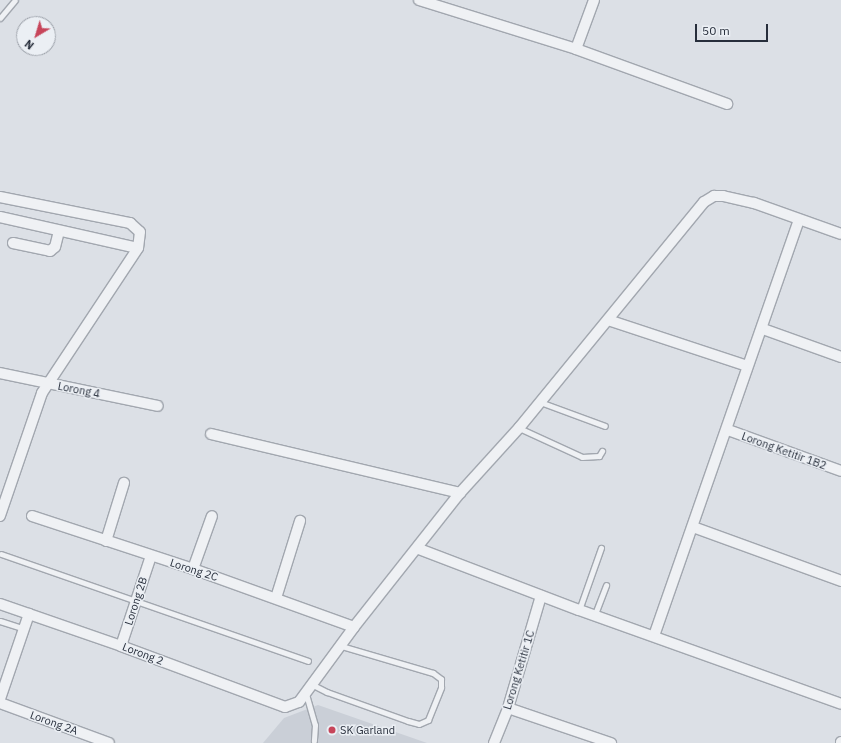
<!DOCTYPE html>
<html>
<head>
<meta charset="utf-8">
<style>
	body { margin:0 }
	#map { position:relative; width:841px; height:743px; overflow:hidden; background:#dce0e6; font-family:"IBM Plex Sans",sans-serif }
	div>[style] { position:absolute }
	.built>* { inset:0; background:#cacfd7 }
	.roads { filter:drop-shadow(1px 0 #a2a7af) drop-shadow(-1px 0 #a2a7af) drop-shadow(0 1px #a2a7af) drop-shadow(0 -1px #a2a7af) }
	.lane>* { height:5px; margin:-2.5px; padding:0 2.5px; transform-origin:2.5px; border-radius:2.5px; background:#eff1f4 }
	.street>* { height:10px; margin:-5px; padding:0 5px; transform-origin:5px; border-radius:5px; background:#eff1f4 }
	.dots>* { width:11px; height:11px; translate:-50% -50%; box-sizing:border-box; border:2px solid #ebeff4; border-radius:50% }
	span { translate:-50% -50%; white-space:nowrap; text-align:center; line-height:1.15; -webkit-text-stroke:3px #ebeff4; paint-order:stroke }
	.street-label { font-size:11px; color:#272e3b }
	.poi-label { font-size:11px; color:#272e3b }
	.left { translate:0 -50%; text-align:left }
	.north { position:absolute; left:16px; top:16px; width:40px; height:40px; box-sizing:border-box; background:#ebeff4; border:1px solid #9da2aa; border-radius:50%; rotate:218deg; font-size:11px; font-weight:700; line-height:16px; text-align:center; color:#272e3b }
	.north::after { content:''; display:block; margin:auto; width:14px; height:18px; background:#c7455a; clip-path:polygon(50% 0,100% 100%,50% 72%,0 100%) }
	.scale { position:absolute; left:695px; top:24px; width:73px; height:18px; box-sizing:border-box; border:2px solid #272e3b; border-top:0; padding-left:5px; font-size:12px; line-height:14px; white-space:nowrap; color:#272e3b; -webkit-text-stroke:3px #ebeff4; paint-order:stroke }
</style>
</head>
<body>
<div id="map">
	<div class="built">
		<i style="clip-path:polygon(318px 705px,427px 743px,263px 743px,284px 718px)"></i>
	</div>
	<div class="roads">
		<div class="lane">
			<i style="left:0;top:18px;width:23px;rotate:-50deg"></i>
			<i style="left:540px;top:402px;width:69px;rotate:20.3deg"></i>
			<i style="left:519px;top:428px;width:69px;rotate:24.7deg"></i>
			<i style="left:582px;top:457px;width:17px;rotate:-3deg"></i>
			<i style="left:599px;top:456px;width:6px;rotate:-59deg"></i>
			<i style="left:1px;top:554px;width:325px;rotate:19.2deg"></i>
			<i style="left:579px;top:610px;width:66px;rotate:-70.5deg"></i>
			<i style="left:595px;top:614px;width:31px;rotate:-69deg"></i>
			<i style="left:0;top:621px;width:25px;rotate:18deg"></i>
			<i style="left:313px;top:685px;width:16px;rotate:27deg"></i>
			<i style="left:327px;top:692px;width:86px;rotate:19.7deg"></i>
			<i style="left:408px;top:721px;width:11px;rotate:15deg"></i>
			<i style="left:419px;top:724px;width:10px;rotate:-24deg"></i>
			<i style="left:428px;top:720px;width:35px;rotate:-68deg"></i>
			<i style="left:441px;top:687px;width:8px;rotate:-90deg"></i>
			<i style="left:441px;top:679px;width:10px;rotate:-143deg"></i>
			<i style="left:433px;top:673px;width:96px;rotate:-163.6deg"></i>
			<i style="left:306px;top:694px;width:32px;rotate:74deg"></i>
			<i style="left:315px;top:725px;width:16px;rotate:94deg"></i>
		</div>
		<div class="street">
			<i style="left:419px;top:0;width:164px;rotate:17.3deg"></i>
			<i style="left:576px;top:49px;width:161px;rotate:20deg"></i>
			<i style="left:576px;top:49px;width:52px;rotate:-69.8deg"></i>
			<i style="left:0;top:197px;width:133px;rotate:11.3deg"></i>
			<i style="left:130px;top:223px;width:13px;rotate:42deg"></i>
			<i style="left:140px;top:232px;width:16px;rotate:97deg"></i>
			<i style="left:0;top:217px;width:141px;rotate:12.7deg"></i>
			<i style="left:138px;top:248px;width:174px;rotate:123.5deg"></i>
			<i style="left:42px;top:393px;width:130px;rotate:108.9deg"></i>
			<i style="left:13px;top:243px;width:38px;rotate:12deg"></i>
			<i style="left:50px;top:251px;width:6px;rotate:-39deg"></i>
			<i style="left:55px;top:247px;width:16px;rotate:-76deg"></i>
			<i style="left:608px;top:320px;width:146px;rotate:18.3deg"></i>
			<i style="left:763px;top:329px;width:83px;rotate:19.7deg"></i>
			<i style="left:0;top:373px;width:161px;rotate:11.8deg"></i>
			<i style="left:728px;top:430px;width:120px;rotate:19.9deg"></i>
			<i style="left:211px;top:434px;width:256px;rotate:13.3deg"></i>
			<i style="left:32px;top:516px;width:169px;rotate:18.2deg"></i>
			<i style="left:193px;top:569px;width:171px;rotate:19.8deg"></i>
			<i style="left:693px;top:527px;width:158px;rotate:20deg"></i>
			<i style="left:106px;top:541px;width:61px;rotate:-72.8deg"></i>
			<i style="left:419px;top:549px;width:171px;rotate:20.9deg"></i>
			<i style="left:579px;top:610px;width:278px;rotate:19.7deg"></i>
			<i style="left:193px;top:569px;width:56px;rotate:-70.3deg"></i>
			<i style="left:276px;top:598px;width:81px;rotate:-72.7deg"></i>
			<i style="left:0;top:604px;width:128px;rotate:19.1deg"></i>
			<i style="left:121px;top:646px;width:175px;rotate:20.4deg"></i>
			<i style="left:285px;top:707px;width:15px;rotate:-20deg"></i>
			<i style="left:299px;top:702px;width:93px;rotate:-53.7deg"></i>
			<i style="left:354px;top:627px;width:171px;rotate:-51.7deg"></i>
			<i style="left:460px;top:493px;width:88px;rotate:-47.8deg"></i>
			<i style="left:519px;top:428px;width:292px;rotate:-50.7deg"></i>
			<i style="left:704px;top:202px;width:12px;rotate:-31deg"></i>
			<i style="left:714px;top:196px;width:9px"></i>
			<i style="left:723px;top:196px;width:32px;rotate:13deg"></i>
			<i style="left:754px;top:203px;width:92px;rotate:19.6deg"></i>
			<i style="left:654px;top:636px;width:441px;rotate:-70.8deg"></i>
			<i style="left:121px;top:646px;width:95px;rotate:-71.6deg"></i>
			<i style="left:0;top:699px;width:90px;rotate:-71.2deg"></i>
			<i style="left:0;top:703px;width:116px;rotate:20.2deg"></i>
			<i style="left:508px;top:708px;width:109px;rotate:18.8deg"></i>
			<i style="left:494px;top:743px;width:38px;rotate:-68deg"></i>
			<i style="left:508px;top:708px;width:117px;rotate:-73.6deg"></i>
			<i style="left:841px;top:743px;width:1px;rotate:-90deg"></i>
		</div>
	</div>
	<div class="dots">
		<i style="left:332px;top:730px;background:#c7455a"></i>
	</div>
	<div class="street-label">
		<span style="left:79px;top:390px;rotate:11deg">Lorong 4</span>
		<span style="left:784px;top:451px;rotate:20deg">Lorong Ketitir 1B2</span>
		<span style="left:194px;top:570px;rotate:18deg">Lorong 2C</span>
		<span style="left:136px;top:601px;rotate:-72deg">Lorong 2B</span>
		<span style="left:143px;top:654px;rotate:21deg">Lorong 2</span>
		<span style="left:519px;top:670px;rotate:-73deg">Lorong Ketitir 1C</span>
		<span style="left:54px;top:723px;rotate:20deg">Lorong 2A</span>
	</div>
	<div class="poi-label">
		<span class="left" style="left:340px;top:730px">SK Garland</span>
	</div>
	<div class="north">N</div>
	<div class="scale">50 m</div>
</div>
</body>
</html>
